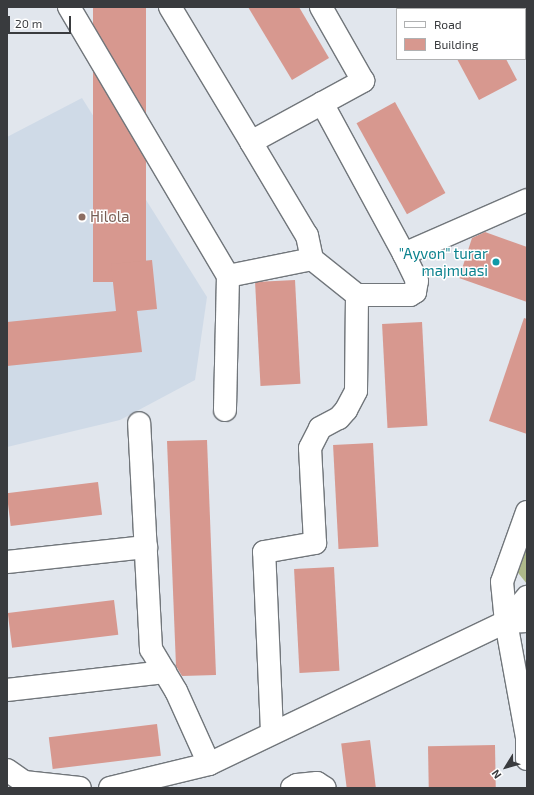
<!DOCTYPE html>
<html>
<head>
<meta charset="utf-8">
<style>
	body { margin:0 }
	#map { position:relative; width:534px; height:795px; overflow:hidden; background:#e1e6ed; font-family:"Exo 2",sans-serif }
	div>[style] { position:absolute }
	.built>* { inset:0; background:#cfdae7 }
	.green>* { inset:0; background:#aeb98a }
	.building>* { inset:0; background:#d7988f; transform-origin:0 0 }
	.roads { filter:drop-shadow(1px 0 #71767b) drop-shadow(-1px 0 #71767b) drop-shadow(0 1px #71767b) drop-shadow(0 -1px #71767b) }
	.minor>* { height:22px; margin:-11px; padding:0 11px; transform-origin:11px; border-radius:11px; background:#fff }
	.dots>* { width:11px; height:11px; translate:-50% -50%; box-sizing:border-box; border:2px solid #fff; border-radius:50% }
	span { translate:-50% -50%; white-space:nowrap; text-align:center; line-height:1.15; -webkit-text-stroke:3px #fff; paint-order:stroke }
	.education-label { font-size:15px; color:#785e54 }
	.left { translate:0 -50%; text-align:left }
	.culture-label { font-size:15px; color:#0d838f }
	.right { translate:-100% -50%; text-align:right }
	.frame { position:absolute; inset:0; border:8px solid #393b3e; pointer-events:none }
	.legend { position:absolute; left:396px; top:8px; width:130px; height:52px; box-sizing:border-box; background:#fff; border:1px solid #b0b1b2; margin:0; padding:5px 7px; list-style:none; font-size:12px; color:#393b3e }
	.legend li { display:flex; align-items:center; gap:8px; height:20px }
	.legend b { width:20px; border:1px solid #b0b1b2 }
	.north { position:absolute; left:486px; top:747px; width:40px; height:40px; -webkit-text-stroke:3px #fff; paint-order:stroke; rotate:233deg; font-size:11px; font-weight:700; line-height:16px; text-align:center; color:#393b3e }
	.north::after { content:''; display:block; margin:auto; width:14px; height:18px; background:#393b3e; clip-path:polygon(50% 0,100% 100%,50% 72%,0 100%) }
	.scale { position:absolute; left:8px; top:16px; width:63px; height:18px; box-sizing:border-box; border:2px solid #393b3e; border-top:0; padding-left:5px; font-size:12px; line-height:14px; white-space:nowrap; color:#393b3e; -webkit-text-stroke:3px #fff; paint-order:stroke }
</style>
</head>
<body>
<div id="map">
	<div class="built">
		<i style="clip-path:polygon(82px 98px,207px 297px,195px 380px,120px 420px,7px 447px,7px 137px)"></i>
	</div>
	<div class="green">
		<i style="clip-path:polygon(527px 534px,527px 584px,515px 569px)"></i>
	</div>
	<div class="building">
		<i style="left:93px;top:7px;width:53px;height:275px"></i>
		<i style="clip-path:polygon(248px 7px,299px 7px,329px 58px,292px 80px)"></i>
		<i style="clip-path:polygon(457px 59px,506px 59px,517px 80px,479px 100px)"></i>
		<i style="left:395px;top:102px;width:104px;height:44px;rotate:61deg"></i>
		<i style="clip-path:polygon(485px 232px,527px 247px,527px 302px,459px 278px,472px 238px)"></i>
		<i style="clip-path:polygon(152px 260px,157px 309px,137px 311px,142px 352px,7px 366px,7px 322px,116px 311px,111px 264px)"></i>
		<i style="left:295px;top:280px;width:104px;height:40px;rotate:87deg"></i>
		<i style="clip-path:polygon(524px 318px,527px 319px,527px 434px,489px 421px)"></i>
		<i style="left:422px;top:322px;width:104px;height:40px;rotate:87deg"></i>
		<i style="clip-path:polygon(207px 440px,216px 675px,182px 676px,176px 666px,167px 441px)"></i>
		<i style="left:373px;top:443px;width:104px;height:40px;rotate:87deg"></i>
		<i style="left:98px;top:482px;width:33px;height:92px;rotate:83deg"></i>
		<i style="left:334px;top:567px;width:104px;height:40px;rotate:87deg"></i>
		<i style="left:114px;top:600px;width:35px;height:107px;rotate:83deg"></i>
		<i style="left:157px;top:724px;width:32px;height:109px;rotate:83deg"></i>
		<i style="left:370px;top:740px;width:48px;height:29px;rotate:83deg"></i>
		<i style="left:495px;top:745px;width:43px;height:67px;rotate:89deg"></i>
	</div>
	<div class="roads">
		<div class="minor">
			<i style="left:69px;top:7px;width:312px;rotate:59.4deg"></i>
			<i style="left:228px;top:276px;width:134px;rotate:91.3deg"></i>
			<i style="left:170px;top:7px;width:157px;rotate:59deg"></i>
			<i style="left:515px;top:7px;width:3px;rotate:45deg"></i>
			<i style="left:525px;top:25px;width:4px;rotate:63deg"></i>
			<i style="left:322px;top:103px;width:172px;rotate:61.5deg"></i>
			<i style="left:312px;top:259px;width:24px;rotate:-102deg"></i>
			<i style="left:307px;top:236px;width:109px;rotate:-120.8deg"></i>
			<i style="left:251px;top:142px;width:128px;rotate:-28.6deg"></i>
			<i style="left:363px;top:81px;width:85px;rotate:-119.6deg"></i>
			<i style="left:228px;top:276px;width:86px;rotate:-11.4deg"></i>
			<i style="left:312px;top:259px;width:58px;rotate:38.7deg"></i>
			<i style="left:357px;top:295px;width:53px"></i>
			<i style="left:410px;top:295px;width:6px;rotate:-31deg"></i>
			<i style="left:415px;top:292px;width:11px;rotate:-80deg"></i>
			<i style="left:417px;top:281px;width:30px;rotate:-116deg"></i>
			<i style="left:404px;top:254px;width:134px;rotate:-23.7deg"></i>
			<i style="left:527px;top:512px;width:74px;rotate:109.7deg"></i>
			<i style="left:502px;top:582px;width:40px;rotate:84.3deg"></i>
			<i style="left:506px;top:622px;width:117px;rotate:79.7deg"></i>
			<i style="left:7px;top:562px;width:140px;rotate:-6.2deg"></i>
			<i style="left:506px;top:622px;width:33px;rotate:-50deg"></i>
			<i style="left:7px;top:690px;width:159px;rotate:-6.5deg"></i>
			<i style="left:272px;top:732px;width:180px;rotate:-92.5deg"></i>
			<i style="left:264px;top:552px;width:52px;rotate:-10deg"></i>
			<i style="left:315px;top:543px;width:95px;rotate:-93deg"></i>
			<i style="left:310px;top:448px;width:22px;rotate:-63deg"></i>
			<i style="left:320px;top:428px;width:21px;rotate:-28deg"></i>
			<i style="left:339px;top:418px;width:11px;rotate:-49deg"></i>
			<i style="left:346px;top:410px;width:21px;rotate:-62deg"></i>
			<i style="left:356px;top:391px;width:96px;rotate:-89.4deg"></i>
			<i style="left:527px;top:737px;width:22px;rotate:90deg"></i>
			<i style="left:209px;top:764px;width:329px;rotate:-25.6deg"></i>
			<i style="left:506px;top:622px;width:21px;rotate:-3deg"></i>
			<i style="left:7px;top:770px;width:21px;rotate:35deg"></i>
			<i style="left:24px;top:782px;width:56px;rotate:6.1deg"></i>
			<i style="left:110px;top:788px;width:102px;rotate:-13.6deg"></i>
			<i style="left:209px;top:764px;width:80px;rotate:-114.3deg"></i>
			<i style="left:176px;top:691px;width:49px;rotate:-120.8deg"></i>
			<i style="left:151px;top:649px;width:226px;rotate:-93deg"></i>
			<i style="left:292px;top:788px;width:6px;rotate:-31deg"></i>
			<i style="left:297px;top:785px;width:20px;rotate:-6deg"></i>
			<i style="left:317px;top:783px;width:9px;rotate:32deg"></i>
		</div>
	</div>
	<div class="dots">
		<i style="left:82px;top:217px;background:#8d6e63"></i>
		<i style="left:496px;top:262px;background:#0f9aa8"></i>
	</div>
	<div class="education-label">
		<span class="left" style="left:90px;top:217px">Hilola</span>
	</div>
	<div class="culture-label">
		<span class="right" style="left:488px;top:262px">"Ayvon" turar<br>majmuasi</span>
	</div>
	<div class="frame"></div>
	<ul class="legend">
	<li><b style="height:5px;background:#fff"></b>Road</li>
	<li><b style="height:11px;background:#d7988f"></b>Building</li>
	</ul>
	<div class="north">N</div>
	<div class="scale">20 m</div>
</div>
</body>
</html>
